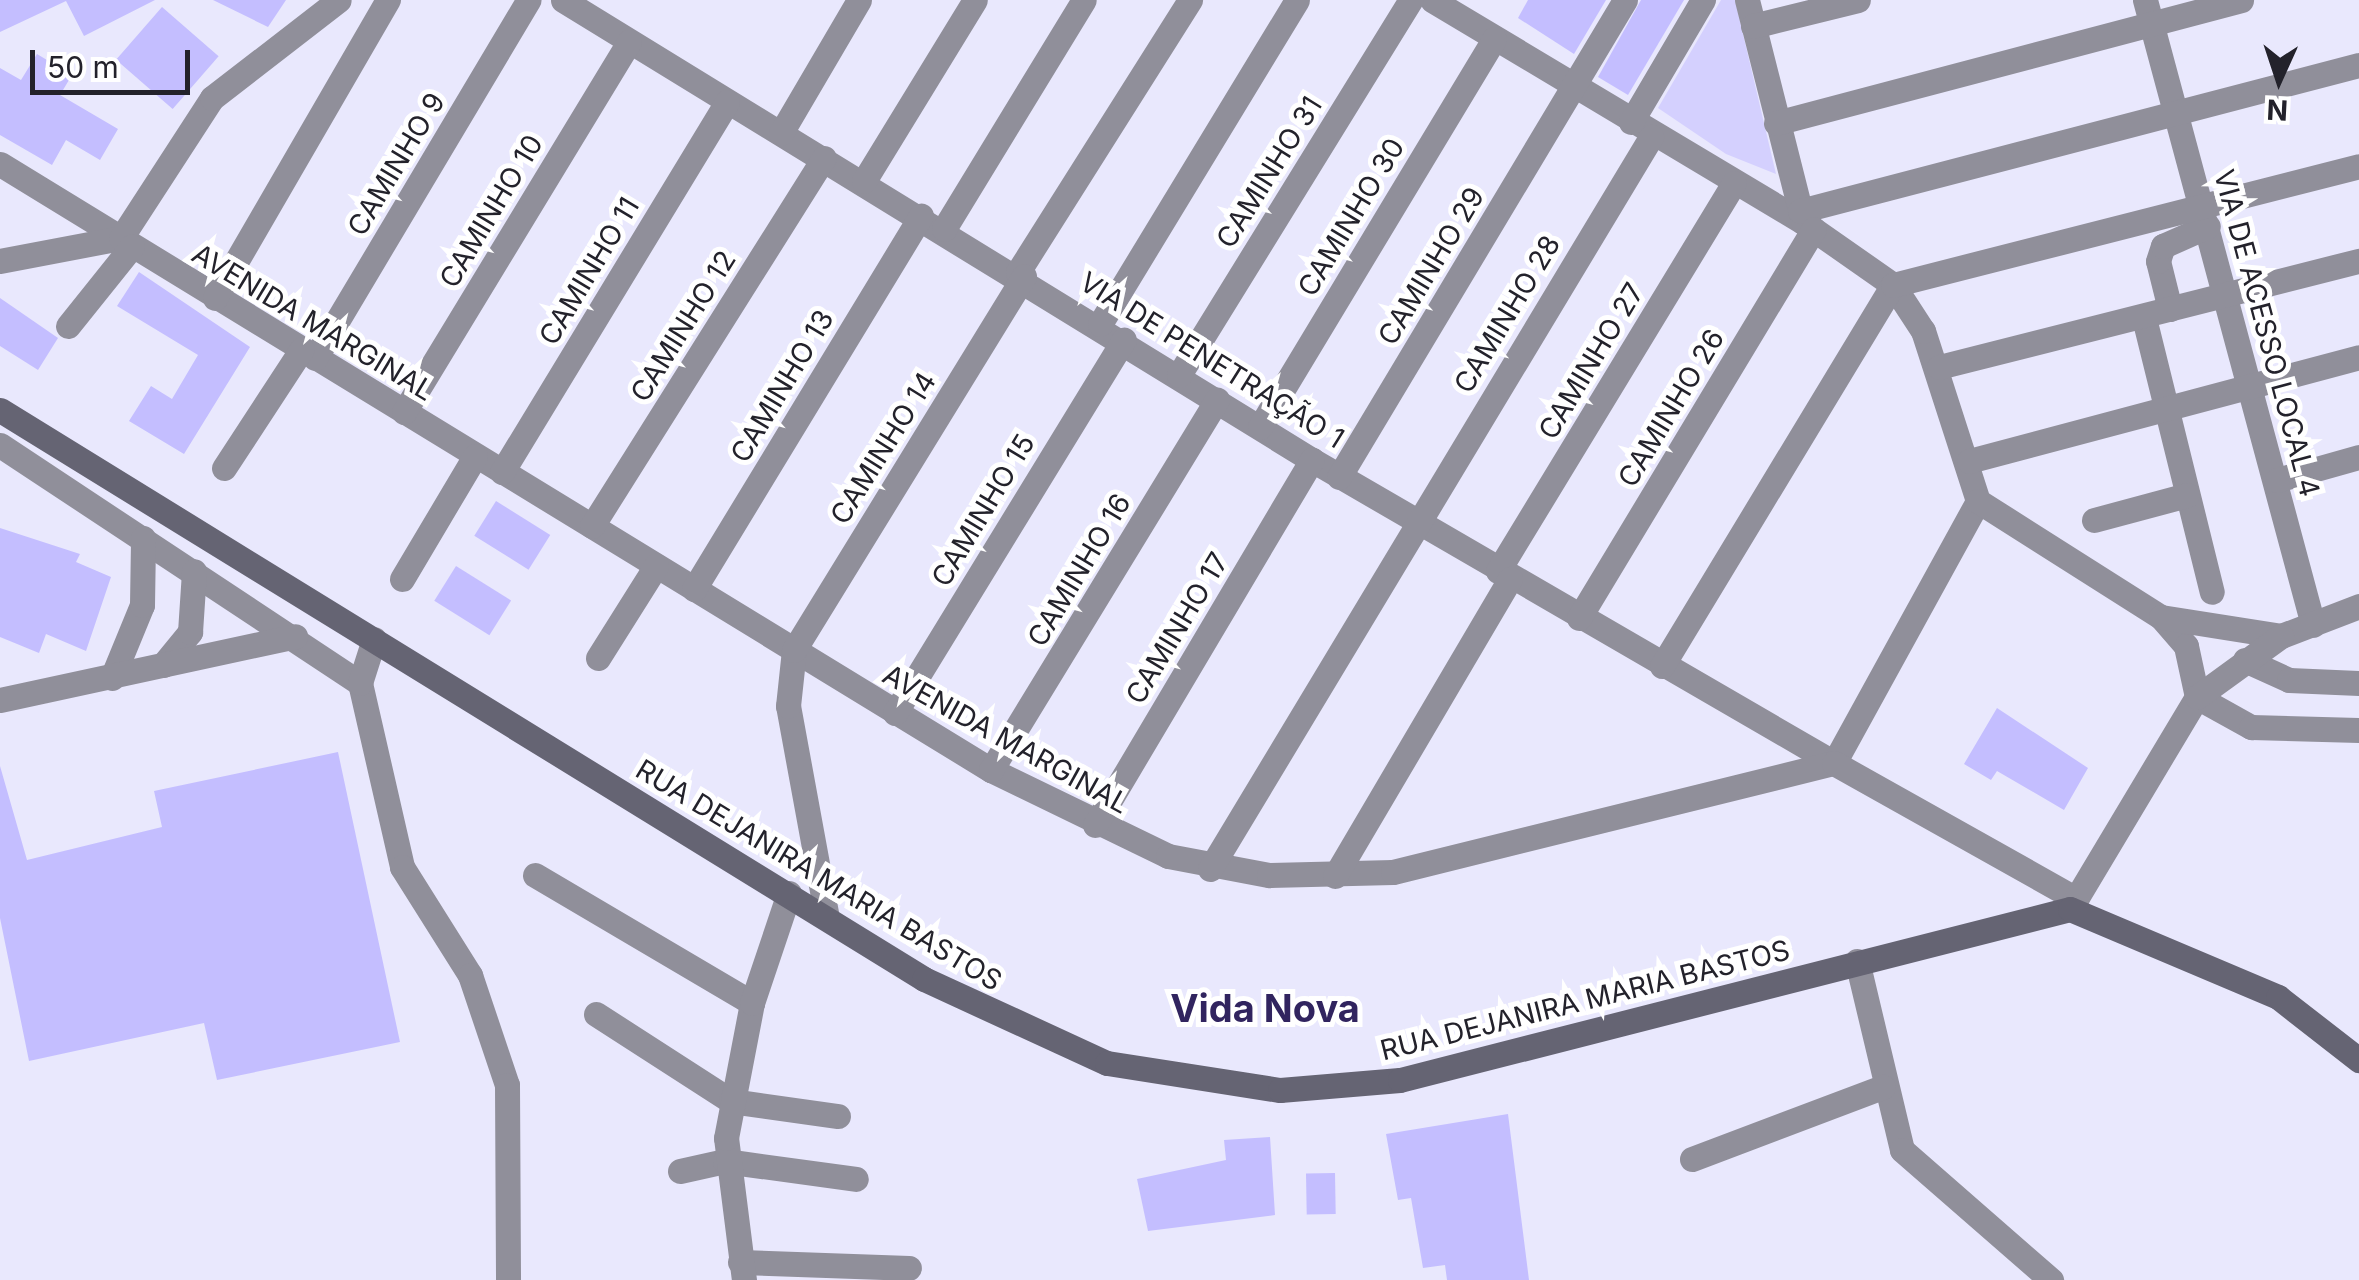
<!DOCTYPE html>
<html>
<head>
<meta charset="utf-8">
<style>
	body { margin:0 }
	#map { position:relative; width:2359px; height:1280px; overflow:hidden; background:#e9e8fd; font-family:Inter,sans-serif }
	div>[style] { position:absolute }
	.green>* { inset:0; background:#d4d0fe }
	.building>* { inset:0; background:#c4beff; transform-origin:0 0 }
	.minor>* { height:25px; margin:-12.5px; padding:0 12.5px; transform-origin:12.5px; border-radius:12.5px; background:#908f9a }
	.secondary>* { height:25px; margin:-12.5px; padding:0 12.5px; transform-origin:12.5px; border-radius:12.5px; background:#656473 }
	span { translate:-50% -50%; white-space:nowrap; text-align:center; line-height:1.15; -webkit-text-stroke:10px #fff; paint-order:stroke }
	.street-label { font-size:28px; color:#23222b }
	.district-label { font-size:38px; color:#31245f; font-weight:700 }
	.north { position:absolute; left:2229px; top:30px; width:100px; height:100px; -webkit-text-stroke:8px #fff; paint-order:stroke; rotate:183deg; font-size:28px; font-weight:700; line-height:40px; text-align:center; color:#23222b }
	.north::after { content:''; display:block; margin:auto; width:35px; height:45px; background:#23222b; clip-path:polygon(50% 0,100% 100%,50% 72%,0 100%) }
	.scale { position:absolute; left:30px; top:50px; width:160px; height:45px; box-sizing:border-box; border:5px solid #23222b; border-top:0; padding-left:12px; font-size:30px; line-height:35px; white-space:nowrap; color:#23222b; -webkit-text-stroke:8px #fff; paint-order:stroke }
</style>
</head>
<body>
<div id="map">
	<div class="green">
		<i style="clip-path:polygon(1721px 0,1735px 0,1776px 174px,1726px 154px,1658px 108px)"></i>
	</div>
	<div class="building">
		<i style="clip-path:polygon(0 0,155px 0,84px 36px,66px 1px,0 32px)"></i>
		<i style="clip-path:polygon(213px 0,286px 0,268px 27px)"></i>
		<i style="clip-path:polygon(1528px 0,1606px 0,1574px 54px,1518px 18px)"></i>
		<i style="clip-path:polygon(1641px 0,1684px 0,1628px 95px,1598px 77px)"></i>
		<i style="left:162px;top:7px;width:75px;height:70px;rotate:41deg"></i>
		<i style="clip-path:polygon(37px 54px,72px 75px,60px 95px,118px 129px,100px 160px,66px 140px,52px 165px,0 135px,0 68px,21px 80px)"></i>
		<i style="clip-path:polygon(139px 272px,250px 347px,184px 454px,129px 421px,151px 386px,172px 399px,198px 355px,117px 306px)"></i>
		<i style="clip-path:polygon(0 298px,58px 338px,38px 370px,0 346px)"></i>
		<i style="left:496px;top:501px;width:64px;height:41px;rotate:32deg"></i>
		<i style="clip-path:polygon(0 528px,80px 554px,76px 562px,111px 577px,86px 651px,46px 634px,39px 653px,0 637px)"></i>
		<i style="left:456px;top:566px;width:65px;height:41px;rotate:32deg"></i>
		<i style="clip-path:polygon(1997px 708px,2088px 768px,2064px 810px,1997px 771px,1991px 780px,1964px 764px)"></i>
		<i style="clip-path:polygon(338px 752px,400px 1042px,217px 1080px,204px 1023px,29px 1061px,0 918px,0 766px,27px 860px,162px 827px,154px 791px)"></i>
		<i style="clip-path:polygon(1508px 1114px,1529px 1280px,1447px 1280px,1445px 1265px,1423px 1268px,1411px 1198px,1398px 1200px,1386px 1134px)"></i>
		<i style="clip-path:polygon(1270px 1137px,1275px 1215px,1148px 1231px,1137px 1179px,1226px 1160px,1224px 1140px)"></i>
		<i style="left:1335px;top:1173px;width:41px;height:29px;rotate:89deg"></i>
	</div>
	<div class="minor">
		<i style="left:563px;top:0;width:879px;rotate:31.56deg"></i>
		<i style="left:1312px;top:460px;width:604px;rotate:30.13deg"></i>
		<i style="left:1834px;top:763px;width:299px;rotate:-61.2deg"></i>
		<i style="left:1978px;top:501px;width:179px;rotate:-107.9deg"></i>
		<i style="left:1923px;top:331px;width:55px;rotate:-123.1deg"></i>
		<i style="left:1893px;top:285px;width:110px;rotate:-145deg"></i>
		<i style="left:1803px;top:222px;width:432px;rotate:-149.1deg"></i>
		<i style="left:1747px;top:0;width:229px;rotate:75.8deg"></i>
		<i style="left:2145px;top:0;width:647px;rotate:74.95deg"></i>
		<i style="left:1753px;top:26px;width:108px;rotate:-13.9deg"></i>
		<i style="left:1631px;top:122px;width:142px;rotate:-59.5deg"></i>
		<i style="left:1776px;top:123px;width:481px;rotate:-14.8deg"></i>
		<i style="left:781px;top:133px;width:154px;rotate:-59.6deg"></i>
		<i style="left:0;top:164px;width:1162px;rotate:31.45deg"></i>
		<i style="left:991px;top:770px;width:197px;rotate:25.9deg"></i>
		<i style="left:1168px;top:856px;width:103px;rotate:10.7deg"></i>
		<i style="left:1269px;top:875px;width:124px;rotate:-1.4deg"></i>
		<i style="left:1393px;top:872px;width:454px;rotate:-13.9deg"></i>
		<i style="left:1834px;top:763px;width:278px;rotate:29.3deg"></i>
		<i style="left:864px;top:181px;width:212px;rotate:-58.5deg"></i>
		<i style="left:1800px;top:211px;width:578px;rotate:-14.64deg"></i>
		<i style="left:944px;top:229px;width:268px;rotate:-58.6deg"></i>
		<i style="left:0;top:261px;width:123px;rotate:-10.8deg"></i>
		<i style="left:121px;top:238px;width:167px;rotate:-57deg"></i>
		<i style="left:212px;top:98px;width:160px;rotate:-37.7deg"></i>
		<i style="left:1018px;top:272px;width:322px;rotate:-57.7deg"></i>
		<i style="left:215px;top:298px;width:345px;rotate:-59.9deg"></i>
		<i style="left:2170px;top:309px;width:49px;rotate:-104deg"></i>
		<i style="left:2158px;top:261px;width:16px;rotate:-72deg"></i>
		<i style="left:2163px;top:246px;width:49px;rotate:-24deg"></i>
		<i style="left:2144px;top:318px;width:282px;rotate:76.1deg"></i>
		<i style="left:1100px;top:324px;width:379px;rotate:-58.7deg"></i>
		<i style="left:68px;top:326px;width:102px;rotate:-51.3deg"></i>
		<i style="left:315px;top:358px;width:417px;rotate:-59.2deg"></i>
		<i style="left:1939px;top:367px;width:433px;rotate:-14.2deg"></i>
		<i style="left:1179px;top:375px;width:441px;rotate:-58.3deg"></i>
		<i style="left:404px;top:412px;width:433px;rotate:-58.7deg"></i>
		<i style="left:1260px;top:427px;width:453px;rotate:-58.9deg"></i>
		<i style="left:0;top:445px;width:432px;rotate:33.5deg"></i>
		<i style="left:360px;top:683px;width:189px;rotate:77.1deg"></i>
		<i style="left:402px;top:867px;width:128px;rotate:57.8deg"></i>
		<i style="left:470px;top:975px;width:116px;rotate:71.4deg"></i>
		<i style="left:507px;top:1085px;width:195px;rotate:89.7deg"></i>
		<i style="left:1969px;top:461px;width:404px;rotate:-14.9deg"></i>
		<i style="left:224px;top:468px;width:142px;rotate:-56.8deg"></i>
		<i style="left:502px;top:472px;width:433px;rotate:-58.7deg"></i>
		<i style="left:1339px;top:477px;width:556px;rotate:-59.05deg"></i>
		<i style="left:2277px;top:480px;width:85px;rotate:-15.7deg"></i>
		<i style="left:1978px;top:501px;width:217px;rotate:32.4deg"></i>
		<i style="left:2161px;top:617px;width:38px;rotate:49deg"></i>
		<i style="left:2186px;top:646px;width:52px;rotate:77.8deg"></i>
		<i style="left:2094px;top:520px;width:96px;rotate:-15deg"></i>
		<i style="left:592px;top:526px;width:435px;rotate:-57.8deg"></i>
		<i style="left:1498px;top:571px;width:454px;rotate:-58.7deg"></i>
		<i style="left:402px;top:579px;width:143px;rotate:-59.3deg"></i>
		<i style="left:694px;top:589px;width:437px;rotate:-58.7deg"></i>
		<i style="left:2161px;top:617px;width:121px;rotate:9deg"></i>
		<i style="left:2281px;top:636px;width:84px;rotate:-21deg"></i>
		<i style="left:1579px;top:618px;width:454px;rotate:-58.9deg"></i>
		<i style="left:598px;top:658px;width:109px;rotate:-57.8deg"></i>
		<i style="left:2245px;top:660px;width:48px;rotate:24.4deg"></i>
		<i style="left:2289px;top:680px;width:70px;rotate:2.5deg"></i>
		<i style="left:163px;top:665px;width:43px;rotate:-50.7deg"></i>
		<i style="left:190px;top:632px;width:61px;rotate:-86.2deg"></i>
		<i style="left:1662px;top:666px;width:446px;rotate:-58.8deg"></i>
		<i style="left:1893px;top:285px;width:481px;rotate:-14.3deg"></i>
		<i style="left:112px;top:678px;width:79px;rotate:-67.7deg"></i>
		<i style="left:142px;top:605px;width:67px;rotate:-89.1deg"></i>
		<i style="left:360px;top:683px;width:46px;rotate:-72.3deg"></i>
		<i style="left:2197px;top:697px;width:62px;rotate:29.1deg"></i>
		<i style="left:2251px;top:727px;width:108px;rotate:1.6deg"></i>
		<i style="left:0;top:700px;width:302px;rotate:-12.2deg"></i>
		<i style="left:895px;top:713px;width:438px;rotate:-58.5deg"></i>
		<i style="left:991px;top:770px;width:434px;rotate:-58.6deg"></i>
		<i style="left:1095px;top:825px;width:425px;rotate:-59.3deg"></i>
		<i style="left:1210px;top:869px;width:855px;rotate:-58.93deg"></i>
		<i style="left:535px;top:875px;width:252px;rotate:30.5deg"></i>
		<i style="left:1335px;top:876px;width:345px;rotate:-59.5deg"></i>
		<i style="left:2070px;top:909px;width:247px;rotate:-59.1deg"></i>
		<i style="left:2197px;top:697px;width:104px;rotate:-36deg"></i>
		<i style="left:827px;top:918px;width:216px;rotate:-100.4deg"></i>
		<i style="left:788px;top:706px;width:56px;rotate:-83.9deg"></i>
		<i style="left:794px;top:650px;width:439px;rotate:-58.4deg"></i>
		<i style="left:1857px;top:961px;width:194px;rotate:76.6deg"></i>
		<i style="left:1902px;top:1150px;width:198px;rotate:41.1deg"></i>
		<i style="left:596px;top:1014px;width:161px;rotate:32.8deg"></i>
		<i style="left:731px;top:1101px;width:108px;rotate:8deg"></i>
		<i style="left:1692px;top:1159px;width:204px;rotate:-20.7deg"></i>
		<i style="left:680px;top:1171px;width:46px;rotate:-12.5deg"></i>
		<i style="left:725px;top:1161px;width:132px;rotate:7.8deg"></i>
		<i style="left:740px;top:1262px;width:169px;rotate:2deg"></i>
		<i style="left:744px;top:1280px;width:143px;rotate:-97.2deg"></i>
		<i style="left:726px;top:1138px;width:137px;rotate:-79.1deg"></i>
		<i style="left:752px;top:1003px;width:116px;rotate:-71.4deg"></i>
	</div>
	<div class="secondary">
		<i style="left:0;top:410px;width:1085px;rotate:31.62deg"></i>
		<i style="left:924px;top:979px;width:201px;rotate:24.7deg"></i>
		<i style="left:1107px;top:1063px;width:175px;rotate:8.9deg"></i>
		<i style="left:1280px;top:1090px;width:120px;rotate:-4.8deg"></i>
		<i style="left:1400px;top:1080px;width:691px;rotate:-14.32deg"></i>
		<i style="left:2070px;top:909px;width:226px;rotate:22.9deg"></i>
		<i style="left:2278px;top:997px;width:103px;rotate:37.9deg"></i>
	</div>
	<div class="street-label">
		<span style="left:396px;top:164px;rotate:-59deg">CAMINHO 9</span>
		<span style="left:1269px;top:172px;rotate:-58deg">CAMINHO 31</span>
		<span style="left:491px;top:211px;rotate:-59deg">CAMINHO 10</span>
		<span style="left:1351px;top:217px;rotate:-59deg">CAMINHO 30</span>
		<span style="left:1431px;top:266px;rotate:-59deg">CAMINHO 29</span>
		<span style="left:589px;top:271px;rotate:-59deg">CAMINHO 11</span>
		<span style="left:1507px;top:314px;rotate:-59deg">CAMINHO 28</span>
		<span style="left:313px;top:322px;rotate:31deg">AVENIDA MARGINAL</span>
		<span style="left:683px;top:326px;rotate:-58deg">CAMINHO 12</span>
		<span style="left:2267px;top:333px;rotate:75deg">VIA DE ACESSO LOCAL 4</span>
		<span style="left:1212px;top:360px;rotate:32deg">VIA DE PENETRAÇÃO 1</span>
		<span style="left:1591px;top:361px;rotate:-59deg">CAMINHO 27</span>
		<span style="left:782px;top:386px;rotate:-59deg">CAMINHO 13</span>
		<span style="left:1671px;top:408px;rotate:-59deg">CAMINHO 26</span>
		<span style="left:883px;top:448px;rotate:-58deg">CAMINHO 14</span>
		<span style="left:983px;top:510px;rotate:-59deg">CAMINHO 15</span>
		<span style="left:1079px;top:570px;rotate:-59deg">CAMINHO 16</span>
		<span style="left:1177px;top:628px;rotate:-59deg">CAMINHO 17</span>
		<span style="left:1006px;top:739px;rotate:29deg">AVENIDA MARGINAL</span>
		<span style="left:819px;top:875px;rotate:31deg">RUA DEJANIRA MARIA BASTOS</span>
		<span style="left:1585px;top:1000px;rotate:-14deg">RUA DEJANIRA MARIA BASTOS</span>
	</div>
	<div class="district-label">
		<span style="left:1265px;top:1009px">Vida Nova</span>
	</div>
	<div class="north">N</div>
	<div class="scale">50 m</div>
</div>
</body>
</html>
